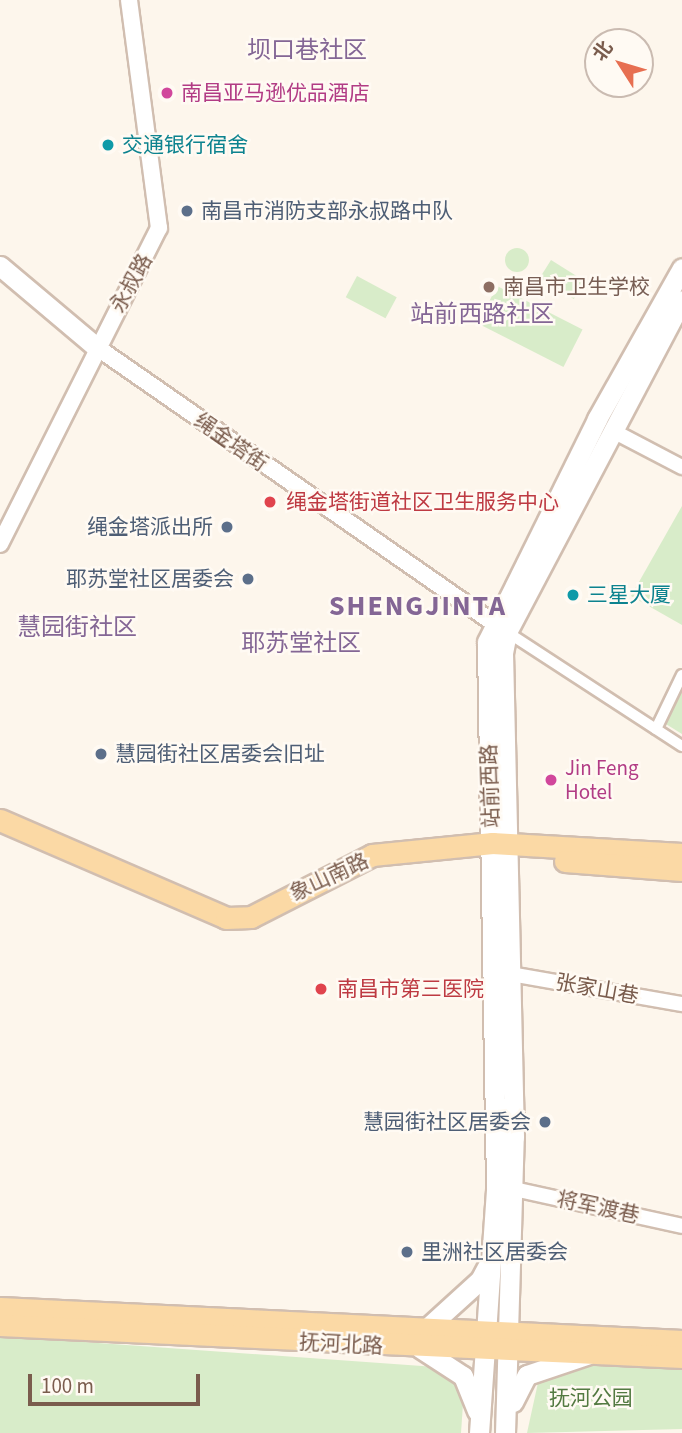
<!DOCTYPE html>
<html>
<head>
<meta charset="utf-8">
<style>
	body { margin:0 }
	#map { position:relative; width:682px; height:1433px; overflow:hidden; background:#fdf6ec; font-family:"Source Sans 3","Noto Sans SC",sans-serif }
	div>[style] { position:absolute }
	.green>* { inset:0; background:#d8ecc9; transform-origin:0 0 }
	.round { border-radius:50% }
	.roads { filter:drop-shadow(2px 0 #d1beb0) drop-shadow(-2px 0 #d1beb0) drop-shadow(0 2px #d1beb0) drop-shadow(0 -2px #d1beb0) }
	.pedestrian>* { height:10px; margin:-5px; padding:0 5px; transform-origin:5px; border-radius:5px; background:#fff }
	.minor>* { height:14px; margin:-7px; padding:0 7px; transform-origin:7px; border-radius:7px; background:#fff }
	.tertiary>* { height:16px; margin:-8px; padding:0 8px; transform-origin:8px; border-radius:8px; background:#fff }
	.secondary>* { height:19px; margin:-9.5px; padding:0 9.5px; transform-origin:9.5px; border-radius:9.5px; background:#fff }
	.primary>* { height:21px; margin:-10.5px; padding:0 10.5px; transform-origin:10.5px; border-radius:10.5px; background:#fbd9a5 }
	.dots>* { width:19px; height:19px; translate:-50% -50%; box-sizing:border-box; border:4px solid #fffaf3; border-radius:50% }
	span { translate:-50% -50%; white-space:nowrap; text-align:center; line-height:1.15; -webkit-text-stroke:5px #fffaf3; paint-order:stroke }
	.hotel-label { font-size:21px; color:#b23c85 }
	.left { translate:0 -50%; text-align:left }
	.culture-label { font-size:21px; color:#0d838f }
	.service-label { font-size:21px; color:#4e5e75 }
	.right { translate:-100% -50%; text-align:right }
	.street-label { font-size:21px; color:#7a5c4d }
	.education-label { font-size:21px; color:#785e54 }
	.health-label { font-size:21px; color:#be3a42 }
	.park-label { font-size:21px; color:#537a41 }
	.quarter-label { font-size:24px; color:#846695 }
	.district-label { font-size:28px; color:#846695; font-weight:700; letter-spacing:2px }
	.north { position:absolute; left:584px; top:28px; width:70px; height:70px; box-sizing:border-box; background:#fffaf3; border:2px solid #cabbb1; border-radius:50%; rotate:307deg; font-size:19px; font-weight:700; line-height:28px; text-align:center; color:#7a5c4d }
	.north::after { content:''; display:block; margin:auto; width:24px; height:32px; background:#e76f51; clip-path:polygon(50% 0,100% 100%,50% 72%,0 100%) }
	.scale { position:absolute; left:28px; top:1374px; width:172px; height:32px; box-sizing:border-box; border:4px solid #7a5c4d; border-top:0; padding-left:9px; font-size:21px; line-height:24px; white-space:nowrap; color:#7a5c4d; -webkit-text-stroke:5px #fffaf3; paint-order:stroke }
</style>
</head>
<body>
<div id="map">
	<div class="green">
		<i class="round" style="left:505px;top:248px;width:24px;height:24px"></i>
		<i style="left:551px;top:260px;width:40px;height:21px;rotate:32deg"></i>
		<i style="left:357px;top:276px;width:45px;height:24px;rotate:28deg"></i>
		<i style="left:497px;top:286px;width:96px;height:42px;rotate:27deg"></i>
		<i style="clip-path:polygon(682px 506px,682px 625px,631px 596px)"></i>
		<i style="clip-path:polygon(682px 680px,682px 734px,661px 721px)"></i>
		<i style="clip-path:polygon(0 1336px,436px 1367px,464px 1389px,461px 1433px,0 1433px)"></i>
		<i style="clip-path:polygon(633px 1362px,682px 1364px,682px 1429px,527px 1433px,539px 1378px,585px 1364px)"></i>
	</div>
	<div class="roads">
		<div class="pedestrian">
			<i style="left:507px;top:632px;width:209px;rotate:33.1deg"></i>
			<i style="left:656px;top:729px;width:60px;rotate:-64.3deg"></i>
		</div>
		<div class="minor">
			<i style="left:613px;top:431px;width:78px;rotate:27.6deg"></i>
			<i style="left:511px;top:974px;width:174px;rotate:10deg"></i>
			<i style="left:514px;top:1189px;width:172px;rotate:12.4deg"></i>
		</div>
		<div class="tertiary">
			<i style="left:95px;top:346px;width:498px;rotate:34.8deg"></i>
			<i style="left:0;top:544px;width:354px;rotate:-63.3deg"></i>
			<i style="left:159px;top:228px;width:230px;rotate:-97.5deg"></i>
		</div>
		<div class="secondary">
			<i style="left:0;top:266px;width:124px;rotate:40.1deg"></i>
			<i style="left:427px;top:1328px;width:72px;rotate:-42.2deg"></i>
			<i style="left:480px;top:1280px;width:21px;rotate:-62deg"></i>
			<i style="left:420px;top:1348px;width:51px;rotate:33.1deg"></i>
			<i style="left:463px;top:1376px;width:38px;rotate:68deg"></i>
			<i style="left:513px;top:1402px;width:30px;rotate:-63deg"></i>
			<i style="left:527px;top:1375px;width:65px;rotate:-18.7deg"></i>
			<i style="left:479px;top:1433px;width:247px;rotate:-86deg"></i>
			<i style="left:496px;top:1187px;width:545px;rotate:-90.95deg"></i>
			<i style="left:487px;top:642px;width:249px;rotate:-63.7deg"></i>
			<i style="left:597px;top:419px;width:173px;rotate:-60.6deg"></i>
			<i style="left:505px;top:1433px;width:296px;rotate:-88.3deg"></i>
			<i style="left:514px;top:1137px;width:484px;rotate:-91.3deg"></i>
			<i style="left:503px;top:653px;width:21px;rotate:-79deg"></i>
			<i style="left:507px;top:632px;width:375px;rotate:-62.2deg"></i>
		</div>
		<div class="primary">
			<i style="left:0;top:820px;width:246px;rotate:23.4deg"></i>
			<i style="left:226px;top:918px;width:25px;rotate:-2deg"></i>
			<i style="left:251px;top:917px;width:136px;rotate:-27.1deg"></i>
			<i style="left:372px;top:855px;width:121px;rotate:-5.7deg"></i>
			<i style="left:492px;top:843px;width:190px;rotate:3.3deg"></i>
			<i style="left:565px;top:861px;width:117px;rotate:4.4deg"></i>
			<i style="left:0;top:1308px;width:683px;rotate:2.77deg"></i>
			<i style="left:0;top:1325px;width:683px;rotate:2.69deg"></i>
		</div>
	</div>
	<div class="dots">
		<i style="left:167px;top:93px;background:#d1479c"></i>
		<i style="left:108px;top:145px;background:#0f9aa8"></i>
		<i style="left:187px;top:211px;background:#5c6f8a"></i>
		<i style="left:489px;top:287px;background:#8d6e63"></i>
		<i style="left:270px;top:502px;background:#e0444e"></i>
		<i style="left:227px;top:527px;background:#5c6f8a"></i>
		<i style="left:248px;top:579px;background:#5c6f8a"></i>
		<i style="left:573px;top:595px;background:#0f9aa8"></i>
		<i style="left:101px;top:754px;background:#5c6f8a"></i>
		<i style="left:551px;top:780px;background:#d1479c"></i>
		<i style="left:321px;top:989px;background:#e0444e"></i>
		<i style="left:545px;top:1122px;background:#5c6f8a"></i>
		<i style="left:407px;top:1252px;background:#5c6f8a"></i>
	</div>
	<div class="hotel-label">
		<span class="left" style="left:181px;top:93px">南昌亚马逊优品酒店</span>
		<span class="left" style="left:565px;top:780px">Jin Feng<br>Hotel</span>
	</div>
	<div class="culture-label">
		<span class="left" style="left:122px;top:145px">交通银行宿舍</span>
		<span class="left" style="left:587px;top:595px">三星大厦</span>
	</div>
	<div class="service-label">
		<span class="left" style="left:201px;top:211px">南昌市消防支部永叔路中队</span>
		<span class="right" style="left:213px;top:527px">绳金塔派出所</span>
		<span class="right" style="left:234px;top:579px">耶苏堂社区居委会</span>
		<span class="left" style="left:115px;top:754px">慧园街社区居委会旧址</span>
		<span class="right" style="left:531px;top:1122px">慧园街社区居委会</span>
		<span class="left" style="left:421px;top:1252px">里洲社区居委会</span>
	</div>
	<div class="street-label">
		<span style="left:131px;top:283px;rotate:-61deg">永叔路</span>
		<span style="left:231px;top:442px;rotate:35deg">绳金塔街</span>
		<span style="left:490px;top:786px;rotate:-92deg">站前西路</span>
		<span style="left:329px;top:877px;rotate:-25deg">象山南路</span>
		<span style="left:597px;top:989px;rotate:10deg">张家山巷</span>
		<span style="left:598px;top:1207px;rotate:12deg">将军渡巷</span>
		<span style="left:341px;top:1344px;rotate:3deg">抚河北路</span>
	</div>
	<div class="education-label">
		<span class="left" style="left:503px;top:287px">南昌市卫生学校</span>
	</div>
	<div class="health-label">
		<span class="left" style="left:286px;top:502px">绳金塔街道社区卫生服务中心</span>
		<span class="left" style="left:337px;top:989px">南昌市第三医院</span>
	</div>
	<div class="park-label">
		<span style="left:591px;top:1398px">抚河公园</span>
	</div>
	<div class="quarter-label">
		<span style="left:307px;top:51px">坝口巷社区</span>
		<span style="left:482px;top:315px">站前西路社区</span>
		<span style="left:77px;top:628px">慧园街社区</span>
		<span style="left:301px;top:644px">耶苏堂社区</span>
	</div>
	<div class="district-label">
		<span style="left:418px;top:606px">SHENGJINTA</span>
	</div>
	<div class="north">北</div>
	<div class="scale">100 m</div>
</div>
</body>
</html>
